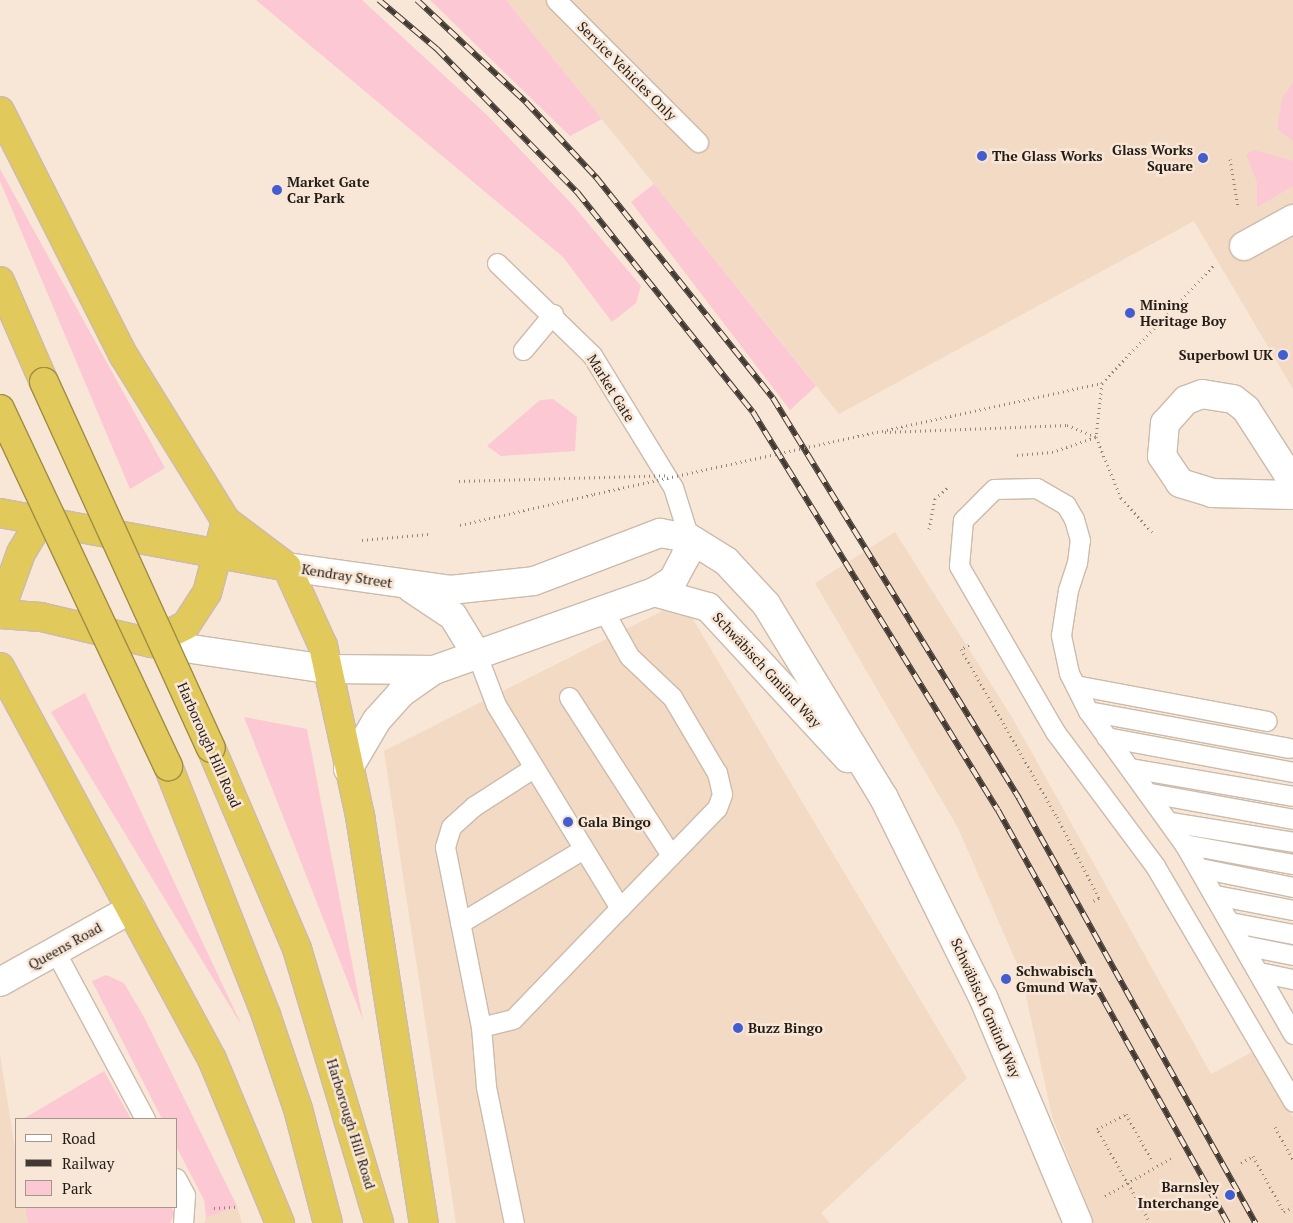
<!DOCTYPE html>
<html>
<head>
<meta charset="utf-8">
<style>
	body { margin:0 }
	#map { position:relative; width:1293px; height:1223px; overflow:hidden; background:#f8e6d6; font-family:"PT Serif",serif }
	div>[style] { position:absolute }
	.built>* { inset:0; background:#f2dac4 }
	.green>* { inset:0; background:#fcc8d4 }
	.path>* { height:3px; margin-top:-1.5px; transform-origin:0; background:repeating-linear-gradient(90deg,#918479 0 1px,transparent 0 5px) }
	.roads { filter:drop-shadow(1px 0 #ccbbab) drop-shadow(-1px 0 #ccbbab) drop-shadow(0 1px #ccbbab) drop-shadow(0 -1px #ccbbab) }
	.lane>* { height:19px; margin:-9.5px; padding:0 9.5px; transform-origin:9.5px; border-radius:9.5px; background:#fff }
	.street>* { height:28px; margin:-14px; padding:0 14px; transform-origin:14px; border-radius:14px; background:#fff }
	.secondary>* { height:28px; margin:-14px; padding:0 14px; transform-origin:14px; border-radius:14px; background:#fff }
	.highway>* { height:28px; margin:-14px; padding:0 14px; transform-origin:14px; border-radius:14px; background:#e1c95c }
	.rail>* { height:5.5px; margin-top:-2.75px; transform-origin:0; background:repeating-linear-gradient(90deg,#f8e6d6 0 11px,#423932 0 22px); box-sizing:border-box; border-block:1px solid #423932 }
	.path-bridge>* { height:3px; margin-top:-1.5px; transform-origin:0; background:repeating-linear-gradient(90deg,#918479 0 1px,transparent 0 5px) }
	.bridges { filter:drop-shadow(1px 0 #9f8d44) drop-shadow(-1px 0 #9f8d44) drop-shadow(0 1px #9f8d44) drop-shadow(0 -1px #9f8d44) }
	.highway-bridge>* { height:28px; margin:-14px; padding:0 14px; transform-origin:14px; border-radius:14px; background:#e1c95c }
	.dots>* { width:14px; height:14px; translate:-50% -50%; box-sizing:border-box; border:2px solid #f8e6d6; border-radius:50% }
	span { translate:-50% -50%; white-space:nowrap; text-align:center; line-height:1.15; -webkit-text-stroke:5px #f8e6d6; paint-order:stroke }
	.street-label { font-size:14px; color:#241d17 }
	.poi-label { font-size:14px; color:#241d17; font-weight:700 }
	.right { translate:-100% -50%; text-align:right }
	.left { translate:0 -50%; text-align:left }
	.legend { position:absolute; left:15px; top:1118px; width:162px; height:90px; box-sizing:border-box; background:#f8e6d6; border:1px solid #a3968a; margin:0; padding:6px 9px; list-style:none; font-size:15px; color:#241d17 }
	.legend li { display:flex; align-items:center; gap:10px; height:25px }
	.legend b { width:25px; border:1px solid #a3968a }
</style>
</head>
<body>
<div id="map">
	<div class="built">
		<i style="clip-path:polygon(506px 0,1293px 0,1293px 389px,1194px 221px,839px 414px)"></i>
		<i style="clip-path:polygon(895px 532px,1013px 719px,1211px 1074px,1256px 1050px,1293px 1117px,1293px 1223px,1094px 1223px,1052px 1116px,1021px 973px,958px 828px,815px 583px)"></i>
		<i style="clip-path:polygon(682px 601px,967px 1078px,821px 1213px,830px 1223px,456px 1223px,384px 751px)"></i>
		<i style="clip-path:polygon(0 1055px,16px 1154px,16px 1207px,25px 1207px,28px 1223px,0 1223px)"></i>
		<i style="clip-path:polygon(237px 1206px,242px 1223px,204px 1223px,206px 1218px)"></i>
	</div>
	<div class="green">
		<i style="clip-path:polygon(256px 0,362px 0,488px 116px,570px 202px,641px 286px,636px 303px,612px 322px,563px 257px)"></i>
		<i style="clip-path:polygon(430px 0,506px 0,602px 119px,570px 136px)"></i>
		<i style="clip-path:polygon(1293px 82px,1293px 141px,1277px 129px,1282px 99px)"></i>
		<i style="clip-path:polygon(1254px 150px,1293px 161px,1293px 186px,1257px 207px,1257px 182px,1246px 154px)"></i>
		<i style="clip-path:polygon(0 169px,165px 468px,130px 489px,0 181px)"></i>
		<i style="clip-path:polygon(654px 184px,816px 386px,790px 410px,631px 202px)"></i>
		<i style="clip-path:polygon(553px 399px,577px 417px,575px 451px,501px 456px,487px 446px,540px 400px)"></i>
		<i style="clip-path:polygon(85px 693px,242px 1026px,51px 712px)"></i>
		<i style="clip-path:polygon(244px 717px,307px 729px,363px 1020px)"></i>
		<i style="clip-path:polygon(106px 975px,124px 983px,144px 1017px,237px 1206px,206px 1218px,204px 1200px,176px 1146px,176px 1119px,162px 1119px,92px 981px)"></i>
		<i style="clip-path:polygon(104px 1071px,131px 1119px,23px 1119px)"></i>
		<i style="clip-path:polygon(25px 1207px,172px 1207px,174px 1214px,170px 1223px,28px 1223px)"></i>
	</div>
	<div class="path">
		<i style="left:1230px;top:159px;width:49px;rotate:80.5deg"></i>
		<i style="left:1102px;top:383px;width:54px;rotate:96.3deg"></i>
		<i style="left:1096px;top:437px;width:66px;rotate:67.7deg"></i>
		<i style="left:1121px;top:498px;width:46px;rotate:47.6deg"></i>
		<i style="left:877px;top:432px;width:230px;rotate:-12.3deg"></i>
		<i style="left:1102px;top:383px;width:163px;rotate:-46.5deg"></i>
		<i style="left:885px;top:432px;width:182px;rotate:-2.2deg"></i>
		<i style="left:1067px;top:425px;width:31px;rotate:22deg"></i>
		<i style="left:1017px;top:455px;width:35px;rotate:-5deg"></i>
		<i style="left:1052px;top:452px;width:46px;rotate:-18.8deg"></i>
		<i style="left:460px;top:525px;width:138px;rotate:-13deg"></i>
		<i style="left:929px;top:529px;width:31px;rotate:-79deg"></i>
		<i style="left:935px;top:499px;width:18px;rotate:-43deg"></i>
		<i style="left:362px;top:540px;width:67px;rotate:-5.1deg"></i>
		<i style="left:969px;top:645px;width:9px;rotate:153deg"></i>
		<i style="left:961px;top:649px;width:193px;rotate:60.3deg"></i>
		<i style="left:1057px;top:817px;width:91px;rotate:62.6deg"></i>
		<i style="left:1099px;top:898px;width:7px;rotate:153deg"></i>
		<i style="left:1275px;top:1127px;width:37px;rotate:61deg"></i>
		<i style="left:1241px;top:1163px;width:14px;rotate:-30deg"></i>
		<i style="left:1253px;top:1156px;width:64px;rotate:61deg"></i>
		<i style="left:1284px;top:1212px;width:10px;rotate:-29deg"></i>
		<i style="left:1105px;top:1196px;width:78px;rotate:-29.8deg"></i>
		<i style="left:214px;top:1208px;width:22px;rotate:-3deg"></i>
		<i style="left:1148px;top:1219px;width:103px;rotate:-119.5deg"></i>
		<i style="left:1097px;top:1129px;width:33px;rotate:-27deg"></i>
		<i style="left:1126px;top:1114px;width:55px;rotate:60.6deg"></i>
	</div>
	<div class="roads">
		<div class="lane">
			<i style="left:556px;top:0;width:201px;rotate:45deg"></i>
			<i style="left:497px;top:263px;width:132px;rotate:44.1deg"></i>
			<i style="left:592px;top:355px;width:155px;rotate:58.5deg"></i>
			<i style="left:673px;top:487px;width:53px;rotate:72.6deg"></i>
			<i style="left:523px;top:350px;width:47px;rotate:-50.2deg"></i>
			<i style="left:477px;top:655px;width:53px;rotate:69.2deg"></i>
			<i style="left:496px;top:705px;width:238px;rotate:58.6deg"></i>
			<i style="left:620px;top:908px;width:139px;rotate:-45.9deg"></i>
			<i style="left:717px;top:808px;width:15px;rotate:-70deg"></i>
			<i style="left:722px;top:794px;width:22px;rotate:-103deg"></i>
			<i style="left:717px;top:773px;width:88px;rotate:-120.6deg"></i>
			<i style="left:672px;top:697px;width:59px;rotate:-136.4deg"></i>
			<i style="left:629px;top:656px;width:49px;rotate:-119.2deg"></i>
			<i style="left:1075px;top:685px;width:195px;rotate:10.6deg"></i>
			<i style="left:569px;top:697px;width:187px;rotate:57.2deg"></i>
			<i style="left:1088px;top:711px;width:204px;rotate:10.4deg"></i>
			<i style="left:1106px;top:737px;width:190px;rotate:10.6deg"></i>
			<i style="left:533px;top:768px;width:70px;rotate:147.2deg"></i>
			<i style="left:474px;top:806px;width:31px;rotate:138deg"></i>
			<i style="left:451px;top:827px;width:21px;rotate:107deg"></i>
			<i style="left:445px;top:847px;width:184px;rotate:78.7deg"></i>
			<i style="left:481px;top:1027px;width:33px;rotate:-14deg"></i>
			<i style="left:513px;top:1019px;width:154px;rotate:-46.1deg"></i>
			<i style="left:1130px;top:768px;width:165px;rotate:9.7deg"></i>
			<i style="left:1150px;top:793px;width:145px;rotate:10.3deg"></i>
			<i style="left:1170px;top:822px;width:125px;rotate:9.2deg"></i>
			<i style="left:1184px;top:844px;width:111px;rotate:10.4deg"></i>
			<i style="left:1200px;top:868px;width:95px;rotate:11.5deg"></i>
			<i style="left:1215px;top:895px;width:79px;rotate:10.9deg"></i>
			<i style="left:1230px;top:922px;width:64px;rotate:10.8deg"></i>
			<i style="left:460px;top:923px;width:144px;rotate:-31deg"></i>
			<i style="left:1243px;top:945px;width:51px;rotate:11.3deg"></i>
			<i style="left:55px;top:951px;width:191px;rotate:61.8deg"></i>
			<i style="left:1259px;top:972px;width:35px;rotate:12deg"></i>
			<i style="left:481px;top:1027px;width:60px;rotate:85.2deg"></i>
			<i style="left:486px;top:1087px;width:139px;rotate:78.4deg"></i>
			<i style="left:1293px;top:1034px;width:219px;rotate:-119.8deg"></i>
			<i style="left:1184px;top:844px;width:164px;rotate:-125.8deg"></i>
			<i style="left:1088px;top:711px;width:42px;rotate:-116.6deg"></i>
			<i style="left:1069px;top:673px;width:39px;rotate:-102deg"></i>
			<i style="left:1061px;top:635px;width:46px;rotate:-81.2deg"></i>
			<i style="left:1068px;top:590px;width:28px;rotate:-72deg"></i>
			<i style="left:1077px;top:563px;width:23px;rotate:-83deg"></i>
			<i style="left:1080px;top:540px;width:22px;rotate:-106deg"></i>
			<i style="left:1074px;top:519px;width:16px;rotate:-120deg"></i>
			<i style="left:1066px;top:505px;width:34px;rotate:-150deg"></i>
			<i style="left:1036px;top:488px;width:42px;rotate:178.6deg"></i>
			<i style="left:994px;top:489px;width:44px;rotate:135deg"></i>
			<i style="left:963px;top:520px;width:46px;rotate:95deg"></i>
			<i style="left:959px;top:566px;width:193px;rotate:59.9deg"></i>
			<i style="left:1056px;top:733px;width:166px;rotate:53.3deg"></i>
			<i style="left:1155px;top:866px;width:273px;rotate:59.6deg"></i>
			<i style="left:176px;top:1178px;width:19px;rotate:62deg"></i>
			<i style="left:185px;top:1195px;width:28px;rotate:94deg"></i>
		</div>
		<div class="street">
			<i style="left:1244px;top:246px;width:56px;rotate:-28.9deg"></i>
			<i style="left:1293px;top:482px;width:87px;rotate:-122.8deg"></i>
			<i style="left:1246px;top:409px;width:16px;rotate:-142deg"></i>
			<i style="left:1233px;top:399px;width:31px;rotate:-171deg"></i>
			<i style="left:1202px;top:394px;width:17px;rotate:159deg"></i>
			<i style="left:1186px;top:400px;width:31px;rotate:132deg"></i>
			<i style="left:1165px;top:423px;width:33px;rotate:95deg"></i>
			<i style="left:1162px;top:456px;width:32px;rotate:56deg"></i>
			<i style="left:1180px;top:483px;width:34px;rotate:17deg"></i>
			<i style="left:1212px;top:493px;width:81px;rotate:1.4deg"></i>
			<i style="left:0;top:982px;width:150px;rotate:-29.1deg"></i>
		</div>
		<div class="secondary">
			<i style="left:287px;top:567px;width:165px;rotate:8deg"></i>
			<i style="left:450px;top:590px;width:84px;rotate:-6.1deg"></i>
			<i style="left:534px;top:581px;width:135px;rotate:-20.9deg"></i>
			<i style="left:660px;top:533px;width:29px;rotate:10deg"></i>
			<i style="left:689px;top:538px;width:44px;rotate:31.9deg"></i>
			<i style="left:726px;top:561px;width:59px;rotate:47.1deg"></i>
			<i style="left:766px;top:604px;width:227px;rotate:58.7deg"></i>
			<i style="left:884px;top:798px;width:222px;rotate:63.6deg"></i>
			<i style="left:983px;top:997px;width:245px;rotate:67.2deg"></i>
			<i style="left:411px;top:588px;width:50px;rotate:33.7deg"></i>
			<i style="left:453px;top:616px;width:46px;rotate:58.4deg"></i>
			<i style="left:654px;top:592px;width:56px;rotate:15.5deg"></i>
			<i style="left:708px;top:607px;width:206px;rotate:47.2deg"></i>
			<i style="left:151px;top:643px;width:178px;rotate:8.4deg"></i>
			<i style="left:327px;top:669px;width:107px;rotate:0.5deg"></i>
			<i style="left:434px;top:670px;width:233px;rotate:-19.5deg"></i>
			<i style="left:654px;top:592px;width:22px;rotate:-32deg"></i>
			<i style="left:673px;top:580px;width:27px;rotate:-62deg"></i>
			<i style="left:686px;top:556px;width:18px;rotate:-81deg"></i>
			<i style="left:348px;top:769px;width:57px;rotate:-59.4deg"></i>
			<i style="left:377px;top:720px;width:36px;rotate:-48deg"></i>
			<i style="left:401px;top:693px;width:40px;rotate:-34.9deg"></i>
		</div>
		<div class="highway">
			<i style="left:0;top:111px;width:275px;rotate:63.2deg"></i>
			<i style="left:124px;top:356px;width:194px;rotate:58.3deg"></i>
			<i style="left:226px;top:521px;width:76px;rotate:37deg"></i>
			<i style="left:287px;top:567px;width:87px;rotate:65.5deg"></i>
			<i style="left:323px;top:646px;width:174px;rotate:77.7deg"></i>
			<i style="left:360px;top:816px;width:412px;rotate:81.1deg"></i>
			<i style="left:0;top:281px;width:110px;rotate:66.5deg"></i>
			<i style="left:0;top:513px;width:288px;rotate:10.6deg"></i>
			<i style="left:0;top:611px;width:62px;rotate:-70.1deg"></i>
			<i style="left:21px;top:553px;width:35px;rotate:-59deg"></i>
			<i style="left:0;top:614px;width:41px;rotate:4.2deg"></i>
			<i style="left:41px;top:617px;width:113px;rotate:13.3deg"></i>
			<i style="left:151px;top:643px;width:39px;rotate:-27deg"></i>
			<i style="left:186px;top:625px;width:38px;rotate:-57deg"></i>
			<i style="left:207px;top:593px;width:74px;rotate:-75.2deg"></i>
			<i style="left:0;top:667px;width:446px;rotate:61.6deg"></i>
			<i style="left:212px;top:1059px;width:178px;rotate:67.5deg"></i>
			<i style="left:211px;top:748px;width:219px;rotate:66.8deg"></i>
			<i style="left:297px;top:949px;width:286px;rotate:73.3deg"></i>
			<i style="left:168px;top:766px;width:268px;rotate:68.5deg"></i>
			<i style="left:266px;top:1015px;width:99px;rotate:71.2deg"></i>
			<i style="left:298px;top:1109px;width:118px;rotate:75.3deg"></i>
		</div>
	</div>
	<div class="rail">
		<i style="left:379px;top:0;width:76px;rotate:40.2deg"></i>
		<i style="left:437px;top:49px;width:202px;rotate:45.6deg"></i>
		<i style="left:578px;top:193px;width:280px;rotate:51.4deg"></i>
		<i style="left:753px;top:412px;width:467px;rotate:58.4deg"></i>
		<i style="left:998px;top:810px;width:473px;rotate:60.9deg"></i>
		<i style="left:417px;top:0;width:149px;rotate:43.1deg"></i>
		<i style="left:526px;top:102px;width:103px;rotate:47deg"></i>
		<i style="left:596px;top:177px;width:283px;rotate:51.3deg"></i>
		<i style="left:773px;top:398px;width:470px;rotate:58.4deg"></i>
		<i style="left:1019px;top:798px;width:487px;rotate:60.9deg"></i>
	</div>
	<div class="path-bridge">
		<i style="left:459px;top:481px;width:210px;rotate:-1.6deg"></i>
		<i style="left:594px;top:494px;width:290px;rotate:-12.4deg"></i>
	</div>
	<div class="bridges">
		<div class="highway-bridge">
			<i style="left:44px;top:382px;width:402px;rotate:65.5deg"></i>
			<i style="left:0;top:409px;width:395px;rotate:64.8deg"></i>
		</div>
	</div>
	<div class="dots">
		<i style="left:982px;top:156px;background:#435dd0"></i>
		<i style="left:1203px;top:158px;background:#435dd0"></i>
		<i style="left:277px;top:190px;background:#435dd0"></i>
		<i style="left:1130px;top:313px;background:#435dd0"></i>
		<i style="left:1283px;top:355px;background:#435dd0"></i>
		<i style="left:568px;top:822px;background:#435dd0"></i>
		<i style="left:1006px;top:979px;background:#435dd0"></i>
		<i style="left:738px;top:1028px;background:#435dd0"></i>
		<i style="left:1230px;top:1195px;background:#435dd0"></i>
	</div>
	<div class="street-label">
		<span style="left:627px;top:71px;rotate:45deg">Service Vehicles Only</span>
		<span style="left:611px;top:388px;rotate:58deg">Market Gate</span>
		<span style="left:347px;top:576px;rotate:9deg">Kendray Street</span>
		<span style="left:767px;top:670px;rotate:47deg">Schwäbisch Gmünd Way</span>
		<span style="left:209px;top:745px;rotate:66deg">Harborough Hill Road</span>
		<span style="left:65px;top:946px;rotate:-29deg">Queens Road</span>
		<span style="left:986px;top:1008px;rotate:66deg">Schwäbisch Gmünd Way</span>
		<span style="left:351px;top:1124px;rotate:73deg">Harborough Hill Road</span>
	</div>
	<div class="poi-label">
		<span class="right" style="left:1193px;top:158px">Glass Works<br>Square</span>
		<span class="left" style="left:992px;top:156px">The Glass Works</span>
		<span class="left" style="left:287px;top:190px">Market Gate<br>Car Park</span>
		<span class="left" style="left:1140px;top:313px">Mining<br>Heritage Boy</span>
		<span class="right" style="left:1273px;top:355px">Superbowl UK</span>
		<span class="left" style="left:578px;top:822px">Gala Bingo</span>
		<span class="left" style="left:1016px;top:979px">Schwabisch<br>Gmund Way</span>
		<span class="left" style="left:748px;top:1028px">Buzz Bingo</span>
		<span class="right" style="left:1219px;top:1195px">Barnsley<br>Interchange</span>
	</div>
	<ul class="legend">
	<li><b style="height:6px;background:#fff"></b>Road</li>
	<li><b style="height:6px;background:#423932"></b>Railway</li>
	<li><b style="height:14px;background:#fcc8d4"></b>Park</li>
	</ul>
</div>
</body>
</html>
